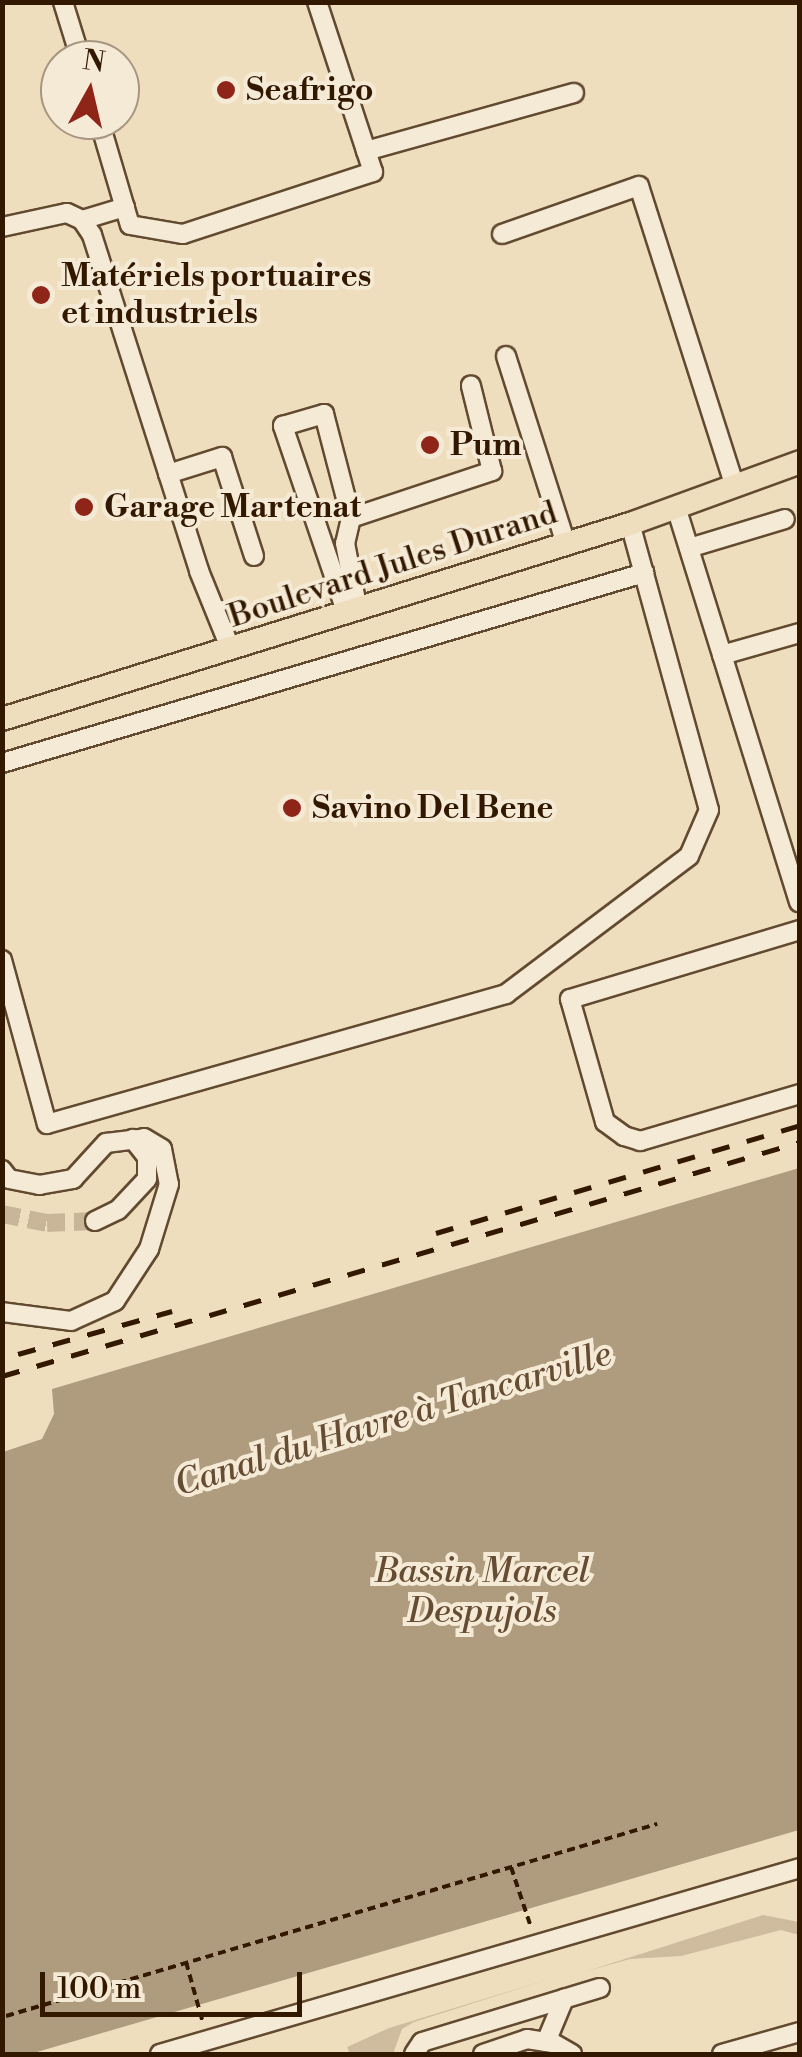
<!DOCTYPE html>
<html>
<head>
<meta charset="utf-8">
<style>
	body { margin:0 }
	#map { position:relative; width:802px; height:2057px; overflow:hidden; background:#efdebe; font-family:"Libre Bodoni",serif }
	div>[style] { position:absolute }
	.green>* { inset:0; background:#cfbc9e }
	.water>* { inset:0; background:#af9b7d }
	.minor-tunnel>* { height:18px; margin-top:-9px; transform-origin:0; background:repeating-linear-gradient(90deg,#c9b698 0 18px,transparent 0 27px) }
	.path>* { height:4px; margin-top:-2px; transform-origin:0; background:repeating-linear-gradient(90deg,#331800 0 8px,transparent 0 13px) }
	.roads { filter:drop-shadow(2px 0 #624a30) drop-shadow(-2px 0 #624a30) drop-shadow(0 2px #624a30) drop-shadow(0 -2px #624a30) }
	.minor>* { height:18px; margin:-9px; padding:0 9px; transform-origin:9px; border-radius:9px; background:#f5ead5 }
	.major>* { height:22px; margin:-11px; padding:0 11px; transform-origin:11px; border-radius:11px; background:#efdebe }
	.rail>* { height:5px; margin-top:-2.5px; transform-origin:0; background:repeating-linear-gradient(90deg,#331800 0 18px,transparent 0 36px) }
	.dots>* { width:28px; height:28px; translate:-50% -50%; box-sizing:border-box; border:5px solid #f5ead5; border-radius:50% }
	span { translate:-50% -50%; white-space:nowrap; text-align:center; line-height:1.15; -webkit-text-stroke:8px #f5ead5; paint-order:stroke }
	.poi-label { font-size:32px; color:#331800; font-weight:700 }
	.left { translate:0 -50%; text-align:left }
	.street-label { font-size:32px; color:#331800 }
	.water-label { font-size:35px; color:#654c32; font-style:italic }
	.frame { position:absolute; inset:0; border:5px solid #331800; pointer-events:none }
	.north { position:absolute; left:40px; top:40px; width:100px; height:100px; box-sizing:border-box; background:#f5ead5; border:2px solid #a79680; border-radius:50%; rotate:8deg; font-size:28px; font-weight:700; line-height:40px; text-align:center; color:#331800 }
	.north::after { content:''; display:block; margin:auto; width:35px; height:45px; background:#8f2418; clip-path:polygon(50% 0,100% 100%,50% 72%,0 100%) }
	.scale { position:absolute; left:40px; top:1972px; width:262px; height:45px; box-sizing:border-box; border:5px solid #331800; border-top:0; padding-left:12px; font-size:30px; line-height:35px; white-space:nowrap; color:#331800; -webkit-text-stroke:8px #f5ead5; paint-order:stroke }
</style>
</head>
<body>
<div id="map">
	<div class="green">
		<i style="clip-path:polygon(763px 1915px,799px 1922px,799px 1935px,781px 1930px,681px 1956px,630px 1959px,584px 1972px)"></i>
		<i style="clip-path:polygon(553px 1978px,414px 2022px,402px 2029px,393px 2054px,350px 2054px,347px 2047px,389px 2028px)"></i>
	</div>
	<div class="water">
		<i style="clip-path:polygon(799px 1168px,799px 1830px,30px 2054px,3px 2054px,3px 1452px,42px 1439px,54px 1414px,52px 1389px)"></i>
	</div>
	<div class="minor-tunnel">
		<i style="left:2px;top:1214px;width:46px;rotate:11.3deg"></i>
		<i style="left:47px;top:1223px;width:48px;rotate:-2.4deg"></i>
	</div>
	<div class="path">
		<i style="left:511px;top:1867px;width:63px;rotate:71.6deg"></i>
		<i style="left:186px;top:1962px;width:63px;rotate:74.4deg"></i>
		<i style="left:6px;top:2016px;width:679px;rotate:-16.43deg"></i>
	</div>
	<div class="roads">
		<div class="minor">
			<i style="left:63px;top:2px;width:61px;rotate:72.8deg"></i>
			<i style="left:99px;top:120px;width:109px;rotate:73.6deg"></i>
			<i style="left:130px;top:225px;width:54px;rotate:9.6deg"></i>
			<i style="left:183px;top:234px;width:200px;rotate:-18.1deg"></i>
			<i style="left:373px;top:172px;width:179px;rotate:-108.2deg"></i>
			<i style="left:366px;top:151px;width:216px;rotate:-15.6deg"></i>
			<i style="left:82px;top:220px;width:45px;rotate:-16.8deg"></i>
			<i style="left:2px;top:227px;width:66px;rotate:-12.2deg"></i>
			<i style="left:67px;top:213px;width:17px;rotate:25deg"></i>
			<i style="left:82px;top:220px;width:18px;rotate:56deg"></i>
			<i style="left:92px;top:235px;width:353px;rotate:72.3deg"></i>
			<i style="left:199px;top:571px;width:85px;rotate:67.9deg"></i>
			<i style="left:502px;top:234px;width:145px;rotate:-19.3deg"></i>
			<i style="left:639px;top:186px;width:315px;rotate:72.3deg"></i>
			<i style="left:506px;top:356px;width:197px;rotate:72.3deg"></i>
			<i style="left:168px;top:474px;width:57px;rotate:-17.5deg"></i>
			<i style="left:222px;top:457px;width:104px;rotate:72.1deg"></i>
			<i style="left:676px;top:507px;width:414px;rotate:72.7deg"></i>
			<i style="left:351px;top:518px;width:149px;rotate:-18.4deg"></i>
			<i style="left:492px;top:471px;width:88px;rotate:-103.9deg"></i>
			<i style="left:689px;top:548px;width:100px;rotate:-16.8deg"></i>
			<i style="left:347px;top:614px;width:199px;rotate:-108.8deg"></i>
			<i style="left:283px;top:426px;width:43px;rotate:-16.3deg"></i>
			<i style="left:324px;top:414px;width:107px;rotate:75.4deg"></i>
			<i style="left:351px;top:518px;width:26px;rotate:103deg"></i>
			<i style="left:345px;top:543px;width:69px;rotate:79.2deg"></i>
			<i style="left:722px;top:655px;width:81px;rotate:-15.8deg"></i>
			<i style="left:2px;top:763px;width:670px;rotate:-16.49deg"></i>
			<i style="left:800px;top:930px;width:240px;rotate:163.3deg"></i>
			<i style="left:570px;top:999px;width:128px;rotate:74.1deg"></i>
			<i style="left:605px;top:1122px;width:24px;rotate:36deg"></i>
			<i style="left:624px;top:1136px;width:17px;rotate:17deg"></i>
			<i style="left:640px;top:1141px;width:167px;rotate:-16.4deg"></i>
			<i style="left:2px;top:960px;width:170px;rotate:74.7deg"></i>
			<i style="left:47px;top:1124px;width:477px;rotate:-15.8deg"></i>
			<i style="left:506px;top:994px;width:229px;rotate:-37deg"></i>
			<i style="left:689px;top:856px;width:50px;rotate:-66.5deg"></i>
			<i style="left:709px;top:810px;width:297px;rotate:-105.4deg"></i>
			<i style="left:2px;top:1170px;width:11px;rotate:52deg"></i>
			<i style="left:9px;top:1179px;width:31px;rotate:11deg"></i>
			<i style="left:39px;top:1185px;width:35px;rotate:-10deg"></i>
			<i style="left:73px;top:1179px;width:49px;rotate:-47.5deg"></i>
			<i style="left:106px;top:1143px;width:38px;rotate:-7deg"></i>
			<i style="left:144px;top:1138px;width:21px;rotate:31deg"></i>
			<i style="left:162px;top:1149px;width:36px;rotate:79deg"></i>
			<i style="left:169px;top:1184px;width:68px;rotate:107.1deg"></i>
			<i style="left:149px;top:1249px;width:62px;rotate:123.2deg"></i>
			<i style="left:115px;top:1301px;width:48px;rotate:155.6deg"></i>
			<i style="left:71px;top:1321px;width:70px;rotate:-172.6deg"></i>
			<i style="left:95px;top:1221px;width:25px;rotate:-26deg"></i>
			<i style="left:118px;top:1210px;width:42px;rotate:-46.9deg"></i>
			<i style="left:147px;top:1179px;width:22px;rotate:-90deg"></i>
			<i style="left:147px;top:1157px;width:23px;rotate:-128deg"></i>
			<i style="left:546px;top:2042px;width:47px;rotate:-67.3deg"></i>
			<i style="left:160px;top:2054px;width:666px;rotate:-16.21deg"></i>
			<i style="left:414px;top:2054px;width:14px;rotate:-56deg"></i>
			<i style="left:422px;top:2042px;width:186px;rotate:-16.9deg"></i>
			<i style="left:483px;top:2054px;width:46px;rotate:-18.8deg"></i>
			<i style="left:527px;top:2039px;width:26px;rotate:9deg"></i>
			<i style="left:553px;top:2043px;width:22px;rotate:30deg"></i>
			<i style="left:722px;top:2054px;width:81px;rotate:-15.8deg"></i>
		</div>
		<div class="major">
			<i style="left:2px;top:719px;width:658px;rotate:-17.25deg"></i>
			<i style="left:630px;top:524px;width:181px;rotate:-20deg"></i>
		</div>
	</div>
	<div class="rail">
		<i style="left:436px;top:1233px;width:380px;rotate:-16.5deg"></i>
		<i style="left:18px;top:1354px;width:160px;rotate:-15.6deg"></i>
		<i style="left:2px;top:1376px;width:832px;rotate:-16.34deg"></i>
	</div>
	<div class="dots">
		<i style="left:226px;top:90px;background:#8f2418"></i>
		<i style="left:41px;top:295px;background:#8f2418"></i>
		<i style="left:430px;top:445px;background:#8f2418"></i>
		<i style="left:84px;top:507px;background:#8f2418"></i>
		<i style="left:292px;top:808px;background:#8f2418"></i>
	</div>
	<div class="poi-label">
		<span class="left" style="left:246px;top:90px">Seafrigo</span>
		<span class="left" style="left:61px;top:295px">Matériels portuaires<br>et industriels</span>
		<span class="left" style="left:450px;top:445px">Pum</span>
		<span class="left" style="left:104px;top:507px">Garage Martenat</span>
		<span class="left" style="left:312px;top:808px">Savino Del Bene</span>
	</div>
	<div class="street-label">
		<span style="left:393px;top:565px;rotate:-18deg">Boulevard Jules Durand</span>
	</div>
	<div class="water-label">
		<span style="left:393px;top:1420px;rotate:-17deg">Canal du Havre à Tancarville</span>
		<span style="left:482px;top:1592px">Bassin Marcel<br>Despujols</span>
	</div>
	<div class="frame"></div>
	<div class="north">N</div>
	<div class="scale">100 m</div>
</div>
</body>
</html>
